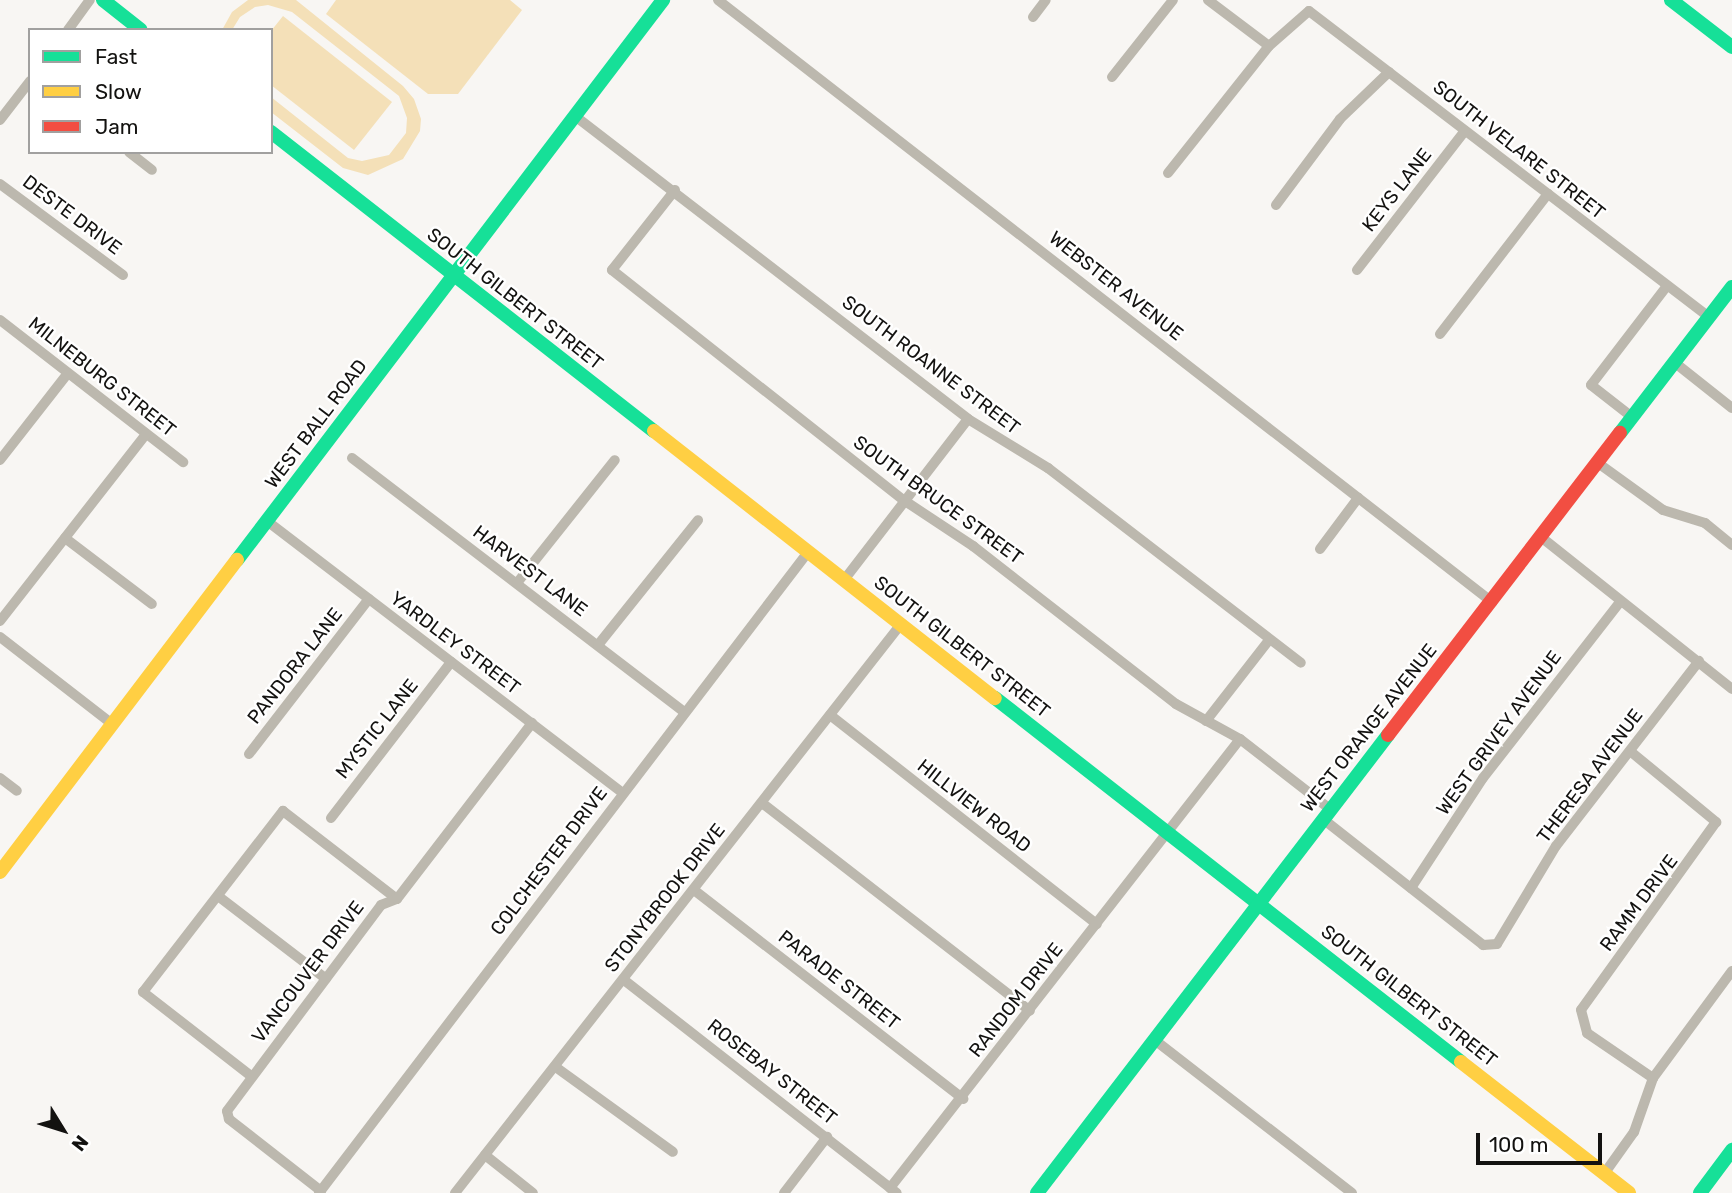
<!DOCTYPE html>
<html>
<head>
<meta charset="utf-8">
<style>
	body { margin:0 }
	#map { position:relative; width:1732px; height:1193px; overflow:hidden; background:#f8f6f3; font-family:Rubik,sans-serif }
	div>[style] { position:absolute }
	.green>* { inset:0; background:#f4e0b8 }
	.street>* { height:10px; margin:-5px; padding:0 5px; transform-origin:5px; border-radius:5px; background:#bcb8ae }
	.fast>* { height:14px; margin:-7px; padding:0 7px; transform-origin:7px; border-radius:7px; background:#16e098 }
	.slow>* { height:14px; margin:-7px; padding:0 7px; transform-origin:7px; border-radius:7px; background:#ffcf43 }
	.jam>* { height:14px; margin:-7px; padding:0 7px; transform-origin:7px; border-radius:7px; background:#f24e42 }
	span { translate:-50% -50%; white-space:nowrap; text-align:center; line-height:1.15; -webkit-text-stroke:5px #fff; paint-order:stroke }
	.street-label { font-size:19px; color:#131210 }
	.legend { position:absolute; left:28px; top:28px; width:245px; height:126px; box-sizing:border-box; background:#fff; border:2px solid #a1a09f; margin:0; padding:9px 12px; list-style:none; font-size:21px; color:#131210 }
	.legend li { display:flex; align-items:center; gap:14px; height:35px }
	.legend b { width:35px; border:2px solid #a1a09f }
	.north { position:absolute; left:28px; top:1095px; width:70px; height:70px; -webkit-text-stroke:5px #fff; paint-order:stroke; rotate:128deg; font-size:19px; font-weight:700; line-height:28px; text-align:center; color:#131210 }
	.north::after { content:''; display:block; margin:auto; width:24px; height:32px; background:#131210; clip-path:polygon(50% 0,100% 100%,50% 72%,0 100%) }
	.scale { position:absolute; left:1476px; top:1133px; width:126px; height:32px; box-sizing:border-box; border:4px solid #131210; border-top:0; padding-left:9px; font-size:21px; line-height:24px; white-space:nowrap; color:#131210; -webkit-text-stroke:5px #fff; paint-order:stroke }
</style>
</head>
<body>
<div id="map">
	<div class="green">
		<i style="clip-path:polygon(248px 0,296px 0,403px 86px,414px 99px,421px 119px,420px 131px,403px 159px,368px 175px,343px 168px,271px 112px,271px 97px,348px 158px,362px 161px,389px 155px,406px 133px,407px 118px,399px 96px,292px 12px,268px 5px,255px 7px,240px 17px,232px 30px,222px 30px,232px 12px)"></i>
		<i style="clip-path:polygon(336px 0,510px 0,522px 10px,458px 94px,428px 94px,326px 14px)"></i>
		<i style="clip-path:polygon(283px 16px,392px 102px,354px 150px,271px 85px,271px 31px)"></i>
	</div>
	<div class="street">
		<i style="left:718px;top:0;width:981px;rotate:37.87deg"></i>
		<i style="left:1208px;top:0;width:76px;rotate:37deg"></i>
		<i style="left:1033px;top:17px;width:21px;rotate:-53deg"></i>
		<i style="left:68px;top:30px;width:37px;rotate:-54deg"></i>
		<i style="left:1112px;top:77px;width:98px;rotate:-51.6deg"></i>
		<i style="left:575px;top:116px;width:496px;rotate:37.6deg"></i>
		<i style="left:968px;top:419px;width:94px;rotate:31.5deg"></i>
		<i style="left:1048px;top:468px;width:319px;rotate:37.6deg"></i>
		<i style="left:0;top:120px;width:49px;rotate:-52.4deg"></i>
		<i style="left:129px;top:152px;width:29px;rotate:38deg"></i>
		<i style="left:1168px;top:173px;width:162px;rotate:-51.5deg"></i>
		<i style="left:1269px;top:46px;width:53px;rotate:-41.2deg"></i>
		<i style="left:1309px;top:11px;width:504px;rotate:37.42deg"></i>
		<i style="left:0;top:184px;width:153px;rotate:36.5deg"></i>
		<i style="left:675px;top:190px;width:102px;rotate:128.2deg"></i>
		<i style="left:612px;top:270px;width:373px;rotate:38.3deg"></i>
		<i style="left:905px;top:501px;width:82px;rotate:33.5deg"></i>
		<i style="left:973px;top:546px;width:257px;rotate:37.9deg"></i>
		<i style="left:1176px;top:704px;width:73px;rotate:28.7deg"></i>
		<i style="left:1240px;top:739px;width:114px;rotate:37.9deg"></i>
		<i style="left:1276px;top:205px;width:107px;rotate:-53.3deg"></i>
		<i style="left:1340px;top:119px;width:68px;rotate:-43.8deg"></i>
		<i style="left:1357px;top:270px;width:176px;rotate:-52.2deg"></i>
		<i style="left:0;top:320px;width:232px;rotate:37.8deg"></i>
		<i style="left:1440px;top:334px;width:177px;rotate:-52.4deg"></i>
		<i style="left:1674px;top:362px;width:74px;rotate:38.4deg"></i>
		<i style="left:1632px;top:417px;width:52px;rotate:-142deg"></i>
		<i style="left:1591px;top:385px;width:125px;rotate:-52.5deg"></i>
		<i style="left:352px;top:458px;width:419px;rotate:37.4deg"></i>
		<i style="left:0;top:460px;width:110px;rotate:-52deg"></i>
		<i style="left:1598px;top:463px;width:80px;rotate:35.9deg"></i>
		<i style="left:1663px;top:510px;width:44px;rotate:17.2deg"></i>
		<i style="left:1705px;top:523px;width:35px;rotate:39deg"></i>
		<i style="left:267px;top:521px;width:448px;rotate:37.4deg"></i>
		<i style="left:1541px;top:537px;width:244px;rotate:38.5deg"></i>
		<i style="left:65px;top:538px;width:109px;rotate:37.2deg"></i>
		<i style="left:1320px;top:549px;width:64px;rotate:-53.3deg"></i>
		<i style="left:844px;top:580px;width:203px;rotate:-52.4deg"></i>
		<i style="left:517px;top:583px;width:157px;rotate:-51.5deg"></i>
		<i style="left:0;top:621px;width:237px;rotate:-52deg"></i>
		<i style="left:0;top:637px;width:142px;rotate:37.8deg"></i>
		<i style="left:598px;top:645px;width:160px;rotate:-51.3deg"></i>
		<i style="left:830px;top:715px;width:339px;rotate:38.1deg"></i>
		<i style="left:1206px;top:721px;width:103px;rotate:-52.1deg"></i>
		<i style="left:1630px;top:751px;width:112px;rotate:39.5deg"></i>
		<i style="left:1716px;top:822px;width:231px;rotate:125.7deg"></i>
		<i style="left:1581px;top:1010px;width:24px;rotate:75deg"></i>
		<i style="left:1587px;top:1033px;width:80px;rotate:34.3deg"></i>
		<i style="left:249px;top:754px;width:196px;rotate:-52.3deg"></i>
		<i style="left:0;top:778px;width:21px;rotate:37deg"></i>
		<i style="left:762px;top:803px;width:339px;rotate:37.8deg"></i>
		<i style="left:331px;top:818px;width:197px;rotate:-52.4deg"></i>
		<i style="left:1323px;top:819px;width:204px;rotate:38.2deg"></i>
		<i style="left:1483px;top:945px;width:14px;rotate:-4deg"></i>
		<i style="left:1497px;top:944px;width:114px;rotate:-59deg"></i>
		<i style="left:1556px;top:846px;width:234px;rotate:-52.3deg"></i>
		<i style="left:1411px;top:888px;width:131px;rotate:-56.8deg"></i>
		<i style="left:1483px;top:778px;width:223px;rotate:-52.1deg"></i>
		<i style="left:694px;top:890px;width:341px;rotate:37.8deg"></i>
		<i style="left:218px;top:896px;width:136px;rotate:37.5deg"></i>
		<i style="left:624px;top:980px;width:346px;rotate:38deg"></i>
		<i style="left:1156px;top:1041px;width:248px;rotate:37.8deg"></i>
		<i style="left:557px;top:1068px;width:143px;rotate:35.9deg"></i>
		<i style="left:251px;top:1076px;width:137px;rotate:-142.1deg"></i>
		<i style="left:143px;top:992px;width:229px;rotate:-52.3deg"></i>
		<i style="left:283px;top:811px;width:144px;rotate:37.7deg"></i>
		<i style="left:485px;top:1155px;width:61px;rotate:38.4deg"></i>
		<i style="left:1604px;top:1174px;width:52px;rotate:-54.5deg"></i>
		<i style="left:1634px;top:1132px;width:57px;rotate:-70.6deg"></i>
		<i style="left:1653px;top:1078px;width:133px;rotate:-53.6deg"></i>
		<i style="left:890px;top:1188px;width:569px;rotate:-52.06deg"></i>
		<i style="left:321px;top:1191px;width:117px;rotate:-142deg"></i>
		<i style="left:229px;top:1119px;width:8px;rotate:-104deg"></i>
		<i style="left:227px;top:1111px;width:257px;rotate:-53.2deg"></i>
		<i style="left:381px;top:905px;width:17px;rotate:-21deg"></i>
		<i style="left:397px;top:899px;width:222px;rotate:-52.5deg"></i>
		<i style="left:319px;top:1193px;width:806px;rotate:-52.66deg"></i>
		<i style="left:455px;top:1193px;width:723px;rotate:-51.91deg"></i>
		<i style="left:784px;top:1193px;width:71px;rotate:-52.5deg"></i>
	</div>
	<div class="fast">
		<i style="left:103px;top:0;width:48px;rotate:38.3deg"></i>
		<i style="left:1671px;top:0;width:77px;rotate:37.6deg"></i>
		<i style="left:271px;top:132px;width:486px;rotate:38deg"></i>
		<i style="left:1620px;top:433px;width:184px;rotate:-52.5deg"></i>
		<i style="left:237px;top:560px;width:704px;rotate:-52.74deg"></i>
		<i style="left:995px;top:698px;width:591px;rotate:37.99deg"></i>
		<i style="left:1037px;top:1193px;width:577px;rotate:-52.53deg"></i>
		<i style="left:1700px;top:1193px;width:54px;rotate:-53.3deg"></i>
	</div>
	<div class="slow">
		<i style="left:654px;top:431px;width:433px;rotate:38.1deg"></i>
		<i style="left:0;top:872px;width:392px;rotate:-52.8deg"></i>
		<i style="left:1461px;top:1062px;width:213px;rotate:37.9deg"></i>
	</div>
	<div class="jam">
		<i style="left:1388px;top:735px;width:381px;rotate:-52.5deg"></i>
	</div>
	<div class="street-label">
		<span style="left:1519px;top:150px;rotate:38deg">SOUTH VELARE STREET</span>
		<span style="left:1397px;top:190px;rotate:-52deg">KEYS LANE</span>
		<span style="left:72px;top:215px;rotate:37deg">DESTE DRIVE</span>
		<span style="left:1116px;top:286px;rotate:38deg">WEBSTER AVENUE</span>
		<span style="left:515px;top:299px;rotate:38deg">SOUTH GILBERT STREET</span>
		<span style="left:931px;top:365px;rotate:37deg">SOUTH ROANNE STREET</span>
		<span style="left:102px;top:377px;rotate:38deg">MILNEBURG STREET</span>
		<span style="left:316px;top:424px;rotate:-53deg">WEST BALL ROAD</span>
		<span style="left:938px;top:500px;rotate:36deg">SOUTH BRUCE STREET</span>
		<span style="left:530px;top:571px;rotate:37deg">HARVEST LANE</span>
		<span style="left:455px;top:643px;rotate:37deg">YARDLEY STREET</span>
		<span style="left:962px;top:647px;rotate:38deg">SOUTH GILBERT STREET</span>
		<span style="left:295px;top:666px;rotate:-52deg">PANDORA LANE</span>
		<span style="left:1369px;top:728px;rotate:-52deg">WEST ORANGE AVENUE</span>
		<span style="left:377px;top:729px;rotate:-52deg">MYSTIC LANE</span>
		<span style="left:1499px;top:733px;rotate:-54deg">WEST GRIVEY AVENUE</span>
		<span style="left:1590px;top:776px;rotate:-53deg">THERESA AVENUE</span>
		<span style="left:974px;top:806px;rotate:38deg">HILLVIEW ROAD</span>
		<span style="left:549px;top:861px;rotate:-53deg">COLCHESTER DRIVE</span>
		<span style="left:665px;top:898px;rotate:-52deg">STONYBROOK DRIVE</span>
		<span style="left:1639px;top:903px;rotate:-53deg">RAMM DRIVE</span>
		<span style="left:308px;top:972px;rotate:-53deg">VANCOUVER DRIVE</span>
		<span style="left:839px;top:980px;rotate:38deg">PARADE STREET</span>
		<span style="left:1409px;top:996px;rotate:38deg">SOUTH GILBERT STREET</span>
		<span style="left:1016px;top:1000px;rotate:-52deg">RANDOM DRIVE</span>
		<span style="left:772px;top:1072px;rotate:38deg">ROSEBAY STREET</span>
	</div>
	<ul class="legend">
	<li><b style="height:9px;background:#16e098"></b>Fast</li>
	<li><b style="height:9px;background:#ffcf43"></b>Slow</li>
	<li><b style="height:9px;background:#f24e42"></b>Jam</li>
	</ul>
	<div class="north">N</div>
	<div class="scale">100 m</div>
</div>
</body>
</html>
